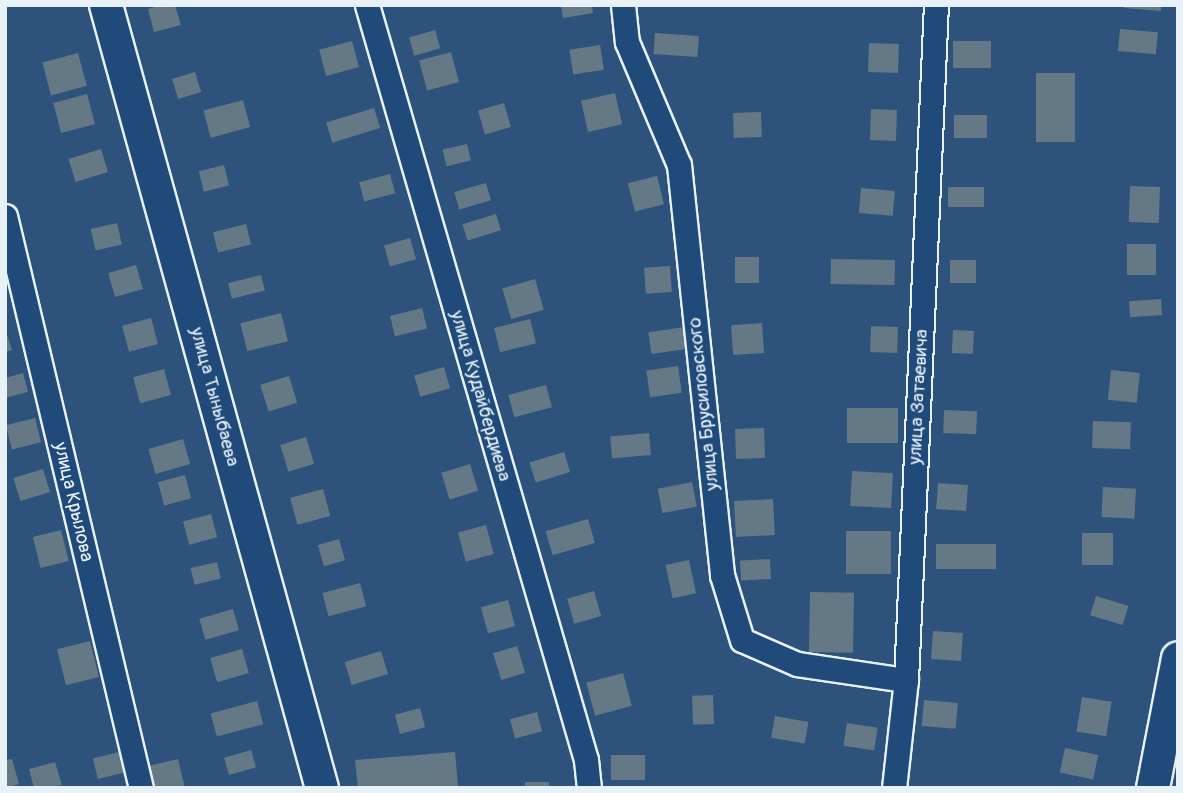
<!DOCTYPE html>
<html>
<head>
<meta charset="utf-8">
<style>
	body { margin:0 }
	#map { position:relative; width:1183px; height:793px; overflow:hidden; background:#2d537c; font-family:Pangolin,sans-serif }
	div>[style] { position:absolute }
	.building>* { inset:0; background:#657886; transform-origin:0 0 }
	.roads { filter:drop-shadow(2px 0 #e8f1f8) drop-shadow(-2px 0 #e8f1f8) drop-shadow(0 2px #e8f1f8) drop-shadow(0 -2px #e8f1f8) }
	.street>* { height:23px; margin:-11.5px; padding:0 11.5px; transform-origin:11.5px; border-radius:11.5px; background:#1f4a7a }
	.secondary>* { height:32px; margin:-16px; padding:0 16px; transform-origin:16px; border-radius:16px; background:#1f4a7a }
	span { translate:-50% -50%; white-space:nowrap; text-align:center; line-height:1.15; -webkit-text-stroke:5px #1f4a7a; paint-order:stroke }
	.street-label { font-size:19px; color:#e8f1f8 }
	.frame { position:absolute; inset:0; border:7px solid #e8f1f8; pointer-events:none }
</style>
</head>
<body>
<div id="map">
	<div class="building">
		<i style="clip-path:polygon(162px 5px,175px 5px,181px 25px,154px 32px,148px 9px)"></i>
		<i style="clip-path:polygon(561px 5px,592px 5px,593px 13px,563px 18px)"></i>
		<i style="clip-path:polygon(1124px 5px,1161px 5px,1161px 11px,1124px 8px)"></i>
		<i style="left:1120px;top:29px;width:38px;height:22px;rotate:5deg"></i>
		<i style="left:435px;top:30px;width:19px;height:27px;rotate:74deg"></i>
		<i style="left:655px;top:33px;width:44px;height:21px;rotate:4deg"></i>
		<i style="left:352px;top:41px;width:27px;height:34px;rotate:75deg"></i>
		<i style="left:953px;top:41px;width:38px;height:27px"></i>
		<i style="left:869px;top:43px;width:30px;height:29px;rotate:2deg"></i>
		<i style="left:600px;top:45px;width:25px;height:31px;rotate:81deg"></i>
		<i style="left:451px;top:52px;width:31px;height:33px;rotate:75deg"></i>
		<i style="left:78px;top:53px;width:34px;height:37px;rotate:75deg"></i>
		<i style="left:195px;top:72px;width:21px;height:24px;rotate:73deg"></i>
		<i style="left:1036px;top:73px;width:39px;height:69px"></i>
		<i style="left:615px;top:93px;width:32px;height:35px;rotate:77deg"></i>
		<i style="left:87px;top:94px;width:31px;height:35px;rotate:75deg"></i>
		<i style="left:243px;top:100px;width:28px;height:41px;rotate:75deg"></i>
		<i style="left:504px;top:103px;width:25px;height:27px;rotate:74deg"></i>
		<i style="left:374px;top:108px;width:21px;height:50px;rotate:73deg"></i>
		<i style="left:871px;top:109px;width:26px;height:31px;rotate:2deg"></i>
		<i style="left:761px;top:112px;width:25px;height:28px;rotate:88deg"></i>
		<i style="left:954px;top:115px;width:33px;height:23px"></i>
		<i style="left:467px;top:144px;width:17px;height:25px;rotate:77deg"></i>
		<i style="left:101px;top:149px;width:24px;height:34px;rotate:73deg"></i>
		<i style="left:224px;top:165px;width:21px;height:26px;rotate:76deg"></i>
		<i style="left:390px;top:174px;width:20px;height:32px;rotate:75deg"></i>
		<i style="left:657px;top:176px;width:29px;height:30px;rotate:76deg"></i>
		<i style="left:486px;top:183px;width:18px;height:33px;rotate:74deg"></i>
		<i style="left:1130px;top:186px;width:30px;height:36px;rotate:2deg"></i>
		<i style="left:948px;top:187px;width:36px;height:20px"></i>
		<i style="left:861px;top:188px;width:34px;height:25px;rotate:5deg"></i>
		<i style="left:496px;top:214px;width:17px;height:35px;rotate:73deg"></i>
		<i style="left:117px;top:223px;width:22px;height:27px;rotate:77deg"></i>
		<i style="left:246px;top:224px;width:21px;height:34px;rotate:76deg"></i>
		<i style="left:410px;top:238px;width:22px;height:27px;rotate:74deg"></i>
		<i style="left:1127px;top:244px;width:29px;height:31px"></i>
		<i style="left:735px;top:257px;width:24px;height:26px"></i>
		<i style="left:831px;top:259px;width:64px;height:25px;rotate:1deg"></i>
		<i style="left:950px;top:260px;width:26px;height:23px"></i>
		<i style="left:136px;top:265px;width:25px;height:29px;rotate:74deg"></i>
		<i style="left:670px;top:266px;width:26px;height:26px;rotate:86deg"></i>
		<i style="left:261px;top:275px;width:16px;height:34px;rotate:76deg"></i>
		<i style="left:535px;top:279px;width:32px;height:34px;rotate:74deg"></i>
		<i style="left:1161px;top:299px;width:16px;height:32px;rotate:86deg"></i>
		<i style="left:422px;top:308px;width:21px;height:33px;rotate:76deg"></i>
		<i style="left:281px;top:313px;width:29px;height:42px;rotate:76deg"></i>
		<i style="left:151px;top:318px;width:27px;height:30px;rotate:75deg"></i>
		<i style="left:530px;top:319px;width:25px;height:37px;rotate:76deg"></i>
		<i style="left:762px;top:323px;width:30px;height:31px;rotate:86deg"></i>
		<i style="left:871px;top:326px;width:27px;height:26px;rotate:2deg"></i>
		<i style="left:685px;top:327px;width:22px;height:37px;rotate:82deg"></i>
		<i style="clip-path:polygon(5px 329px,12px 350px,5px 352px)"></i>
		<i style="left:953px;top:330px;width:21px;height:23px;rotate:3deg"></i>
		<i style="left:678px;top:366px;width:27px;height:32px;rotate:82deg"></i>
		<i style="left:444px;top:367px;width:22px;height:31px;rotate:74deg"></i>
		<i style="left:164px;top:369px;width:27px;height:32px;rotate:75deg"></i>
		<i style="left:1111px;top:370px;width:29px;height:30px;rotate:6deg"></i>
		<i style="clip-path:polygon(23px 373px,28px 392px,5px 398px,5px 378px)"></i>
		<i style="left:289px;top:376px;width:28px;height:30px;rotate:73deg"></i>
		<i style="left:546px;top:385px;width:23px;height:39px;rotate:75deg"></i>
		<i style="left:847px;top:408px;width:51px;height:35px"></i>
		<i style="left:944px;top:410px;width:33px;height:23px;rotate:2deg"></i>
		<i style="left:35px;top:418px;width:25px;height:30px;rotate:76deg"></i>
		<i style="left:1093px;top:421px;width:38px;height:27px;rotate:2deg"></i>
		<i style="left:764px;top:428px;width:30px;height:29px;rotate:88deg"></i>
		<i style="left:649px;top:433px;width:22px;height:39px;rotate:85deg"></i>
		<i style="left:306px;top:437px;width:28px;height:27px;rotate:73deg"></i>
		<i style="left:183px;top:439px;width:26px;height:36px;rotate:74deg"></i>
		<i style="left:564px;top:452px;width:21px;height:36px;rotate:73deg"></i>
		<i style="left:470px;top:464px;width:28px;height:30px;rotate:73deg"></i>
		<i style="left:43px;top:469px;width:24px;height:31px;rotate:73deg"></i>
		<i style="left:852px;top:471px;width:41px;height:35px;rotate:3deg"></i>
		<i style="left:185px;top:475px;width:24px;height:28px;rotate:75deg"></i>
		<i style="left:692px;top:482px;width:25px;height:35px;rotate:79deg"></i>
		<i style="left:938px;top:483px;width:30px;height:26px;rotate:4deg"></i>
		<i style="left:1103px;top:487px;width:33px;height:30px;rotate:3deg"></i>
		<i style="left:323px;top:489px;width:28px;height:34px;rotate:75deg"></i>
		<i style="left:773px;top:499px;width:36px;height:39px;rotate:87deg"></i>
		<i style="left:211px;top:514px;width:24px;height:29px;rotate:75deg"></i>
		<i style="left:588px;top:519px;width:25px;height:44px;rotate:74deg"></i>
		<i style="left:486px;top:525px;width:30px;height:29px;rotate:75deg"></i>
		<i style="left:61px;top:530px;width:32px;height:29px;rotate:76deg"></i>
		<i style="left:846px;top:531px;width:45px;height:43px"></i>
		<i style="left:1082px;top:533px;width:31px;height:32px"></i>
		<i style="left:339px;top:539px;width:22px;height:22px;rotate:74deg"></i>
		<i style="left:936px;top:544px;width:60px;height:25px"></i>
		<i style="left:770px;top:559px;width:20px;height:30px;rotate:87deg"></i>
		<i style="left:689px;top:560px;width:34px;height:24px;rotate:78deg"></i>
		<i style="left:217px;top:562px;width:17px;height:27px;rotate:77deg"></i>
		<i style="left:360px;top:583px;width:24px;height:39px;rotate:75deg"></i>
		<i style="left:594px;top:591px;width:26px;height:28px;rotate:74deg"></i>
		<i style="left:810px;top:592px;width:44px;height:60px;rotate:1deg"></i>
		<i style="left:1096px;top:596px;width:34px;height:20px;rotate:17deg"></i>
		<i style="left:508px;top:600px;width:27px;height:28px;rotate:75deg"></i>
		<i style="left:233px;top:609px;width:22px;height:35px;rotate:74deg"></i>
		<i style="left:933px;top:631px;width:30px;height:28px;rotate:4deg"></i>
		<i style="left:90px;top:641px;width:37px;height:34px;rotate:76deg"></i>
		<i style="left:517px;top:646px;width:28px;height:25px;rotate:73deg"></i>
		<i style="left:242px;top:649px;width:25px;height:33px;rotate:74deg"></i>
		<i style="left:381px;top:651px;width:24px;height:38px;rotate:73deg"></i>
		<i style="left:623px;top:673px;width:34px;height:38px;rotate:75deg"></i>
		<i style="left:713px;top:695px;width:29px;height:21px;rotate:88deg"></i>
		<i style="left:1082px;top:697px;width:30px;height:35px;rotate:9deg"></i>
		<i style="left:924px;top:700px;width:34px;height:26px;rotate:5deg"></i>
		<i style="left:257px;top:701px;width:24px;height:48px;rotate:75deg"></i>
		<i style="left:420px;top:708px;width:20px;height:26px;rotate:75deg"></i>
		<i style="left:537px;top:712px;width:20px;height:28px;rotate:75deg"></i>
		<i style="left:775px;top:716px;width:34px;height:22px;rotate:10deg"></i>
		<i style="left:847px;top:723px;width:31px;height:23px;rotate:9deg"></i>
		<i style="left:1065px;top:748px;width:34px;height:25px;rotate:12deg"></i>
		<i style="left:251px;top:750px;width:18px;height:28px;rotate:74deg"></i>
		<i style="left:119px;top:752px;width:21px;height:27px;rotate:76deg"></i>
		<i style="clip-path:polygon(455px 752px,458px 786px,358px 788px,355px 760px)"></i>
		<i style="left:611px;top:755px;width:34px;height:25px"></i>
		<i style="clip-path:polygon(12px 759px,19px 784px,5px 788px,5px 760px)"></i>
		<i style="clip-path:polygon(178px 759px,185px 788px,153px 788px,148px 766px)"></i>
		<i style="clip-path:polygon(55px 762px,62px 785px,34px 788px,29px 769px)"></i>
		<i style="left:525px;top:782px;width:24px;height:6px"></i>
	</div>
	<div class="roads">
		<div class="street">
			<i style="left:367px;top:5px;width:786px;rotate:73.82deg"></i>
			<i style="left:586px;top:760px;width:28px;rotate:84deg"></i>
			<i style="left:623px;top:5px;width:37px;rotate:84deg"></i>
			<i style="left:627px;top:42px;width:134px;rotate:67.1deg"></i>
			<i style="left:679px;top:165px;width:412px;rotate:84deg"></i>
			<i style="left:722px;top:575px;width:68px;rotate:72.9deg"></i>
			<i style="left:742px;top:640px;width:60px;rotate:23.6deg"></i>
			<i style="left:797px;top:664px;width:110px;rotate:8.4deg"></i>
			<i style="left:5px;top:216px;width:588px;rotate:76.63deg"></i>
			<i style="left:894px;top:788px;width:109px;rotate:-83.7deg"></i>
			<i style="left:906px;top:680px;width:676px;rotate:-87.46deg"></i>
		</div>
		<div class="secondary">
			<i style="left:106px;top:5px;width:812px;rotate:74.58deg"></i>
			<i style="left:1153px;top:788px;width:132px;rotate:-79.1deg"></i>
		</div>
	</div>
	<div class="street-label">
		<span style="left:480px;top:396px;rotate:74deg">улица Кудайбердиева</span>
		<span style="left:214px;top:397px;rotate:75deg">улица Тыныбаева</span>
		<span style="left:919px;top:397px;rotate:-87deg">улица Затаевича</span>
		<span style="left:704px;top:404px;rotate:-96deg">улица Брусиловского</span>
		<span style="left:73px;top:502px;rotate:77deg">улица Крылова</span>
	</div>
	<div class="frame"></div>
</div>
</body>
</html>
